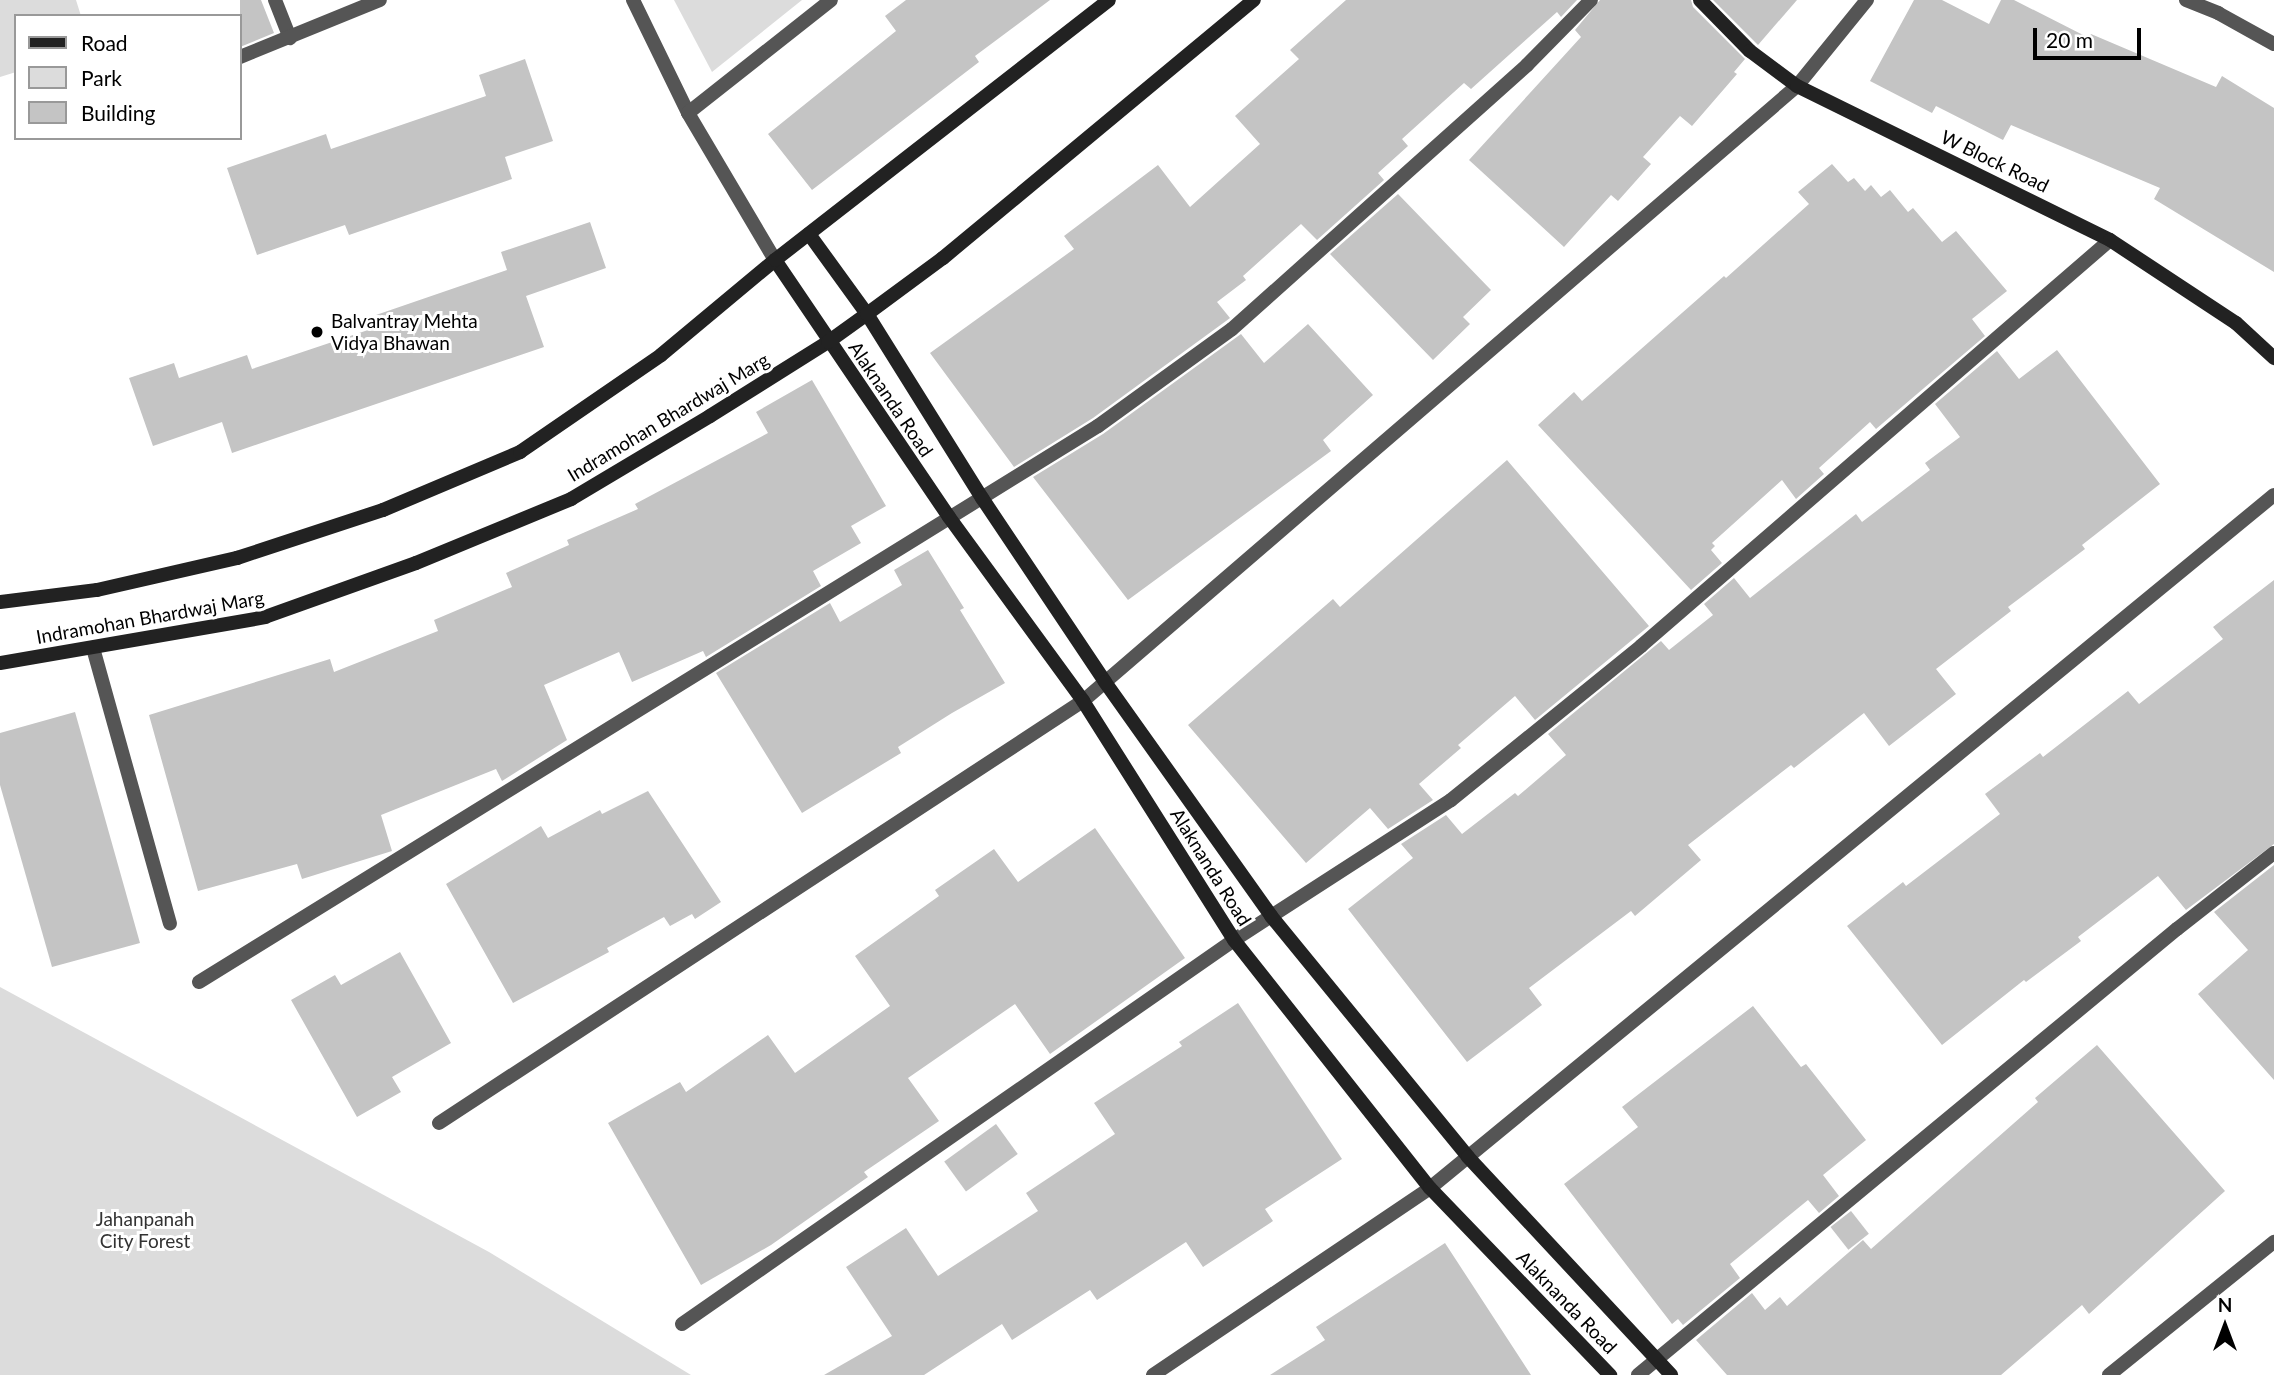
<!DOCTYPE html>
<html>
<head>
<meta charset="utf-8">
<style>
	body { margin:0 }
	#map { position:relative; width:2274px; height:1375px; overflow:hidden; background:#fff; font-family:Lato,sans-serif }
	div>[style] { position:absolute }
	.green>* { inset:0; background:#dcdcdc }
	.building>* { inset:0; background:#c4c4c4; transform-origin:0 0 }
	.street>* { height:14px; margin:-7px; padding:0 7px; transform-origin:7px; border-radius:7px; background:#555 }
	.secondary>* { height:14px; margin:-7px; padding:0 7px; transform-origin:7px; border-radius:7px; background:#222 }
	.dots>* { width:19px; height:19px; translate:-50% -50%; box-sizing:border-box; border:4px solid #fff; border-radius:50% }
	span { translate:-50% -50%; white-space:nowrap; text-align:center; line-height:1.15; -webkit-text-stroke:6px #fff; paint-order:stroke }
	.street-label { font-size:19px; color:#000 }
	.poi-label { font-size:19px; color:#000 }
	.left { translate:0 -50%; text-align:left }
	.park-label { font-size:19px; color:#333 }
	.legend { position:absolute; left:14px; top:14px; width:228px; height:126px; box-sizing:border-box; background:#fff; border:2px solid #999; margin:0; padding:9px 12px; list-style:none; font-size:21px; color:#000 }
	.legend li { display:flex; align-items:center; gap:14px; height:35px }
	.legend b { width:35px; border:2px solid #999 }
	.north { position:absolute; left:2190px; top:1291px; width:70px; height:70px; -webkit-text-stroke:5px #fff; paint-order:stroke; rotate:0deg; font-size:19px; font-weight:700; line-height:28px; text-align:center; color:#000 }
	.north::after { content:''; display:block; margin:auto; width:24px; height:32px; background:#000; clip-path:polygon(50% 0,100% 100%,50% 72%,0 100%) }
	.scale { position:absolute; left:2033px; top:28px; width:108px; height:32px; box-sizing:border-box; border:4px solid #000; border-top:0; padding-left:9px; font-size:21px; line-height:24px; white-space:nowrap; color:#000; -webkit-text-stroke:5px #fff; paint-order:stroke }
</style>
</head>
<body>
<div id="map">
	<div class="green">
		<i style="clip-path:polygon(0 0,76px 0,81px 16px,16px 16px,16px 72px,0 77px)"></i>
		<i style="clip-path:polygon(674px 0,802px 0,712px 72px)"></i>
		<i style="clip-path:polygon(0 987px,489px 1252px,691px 1375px,0 1375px)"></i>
	</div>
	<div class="building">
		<i style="clip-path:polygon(240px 0,261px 0,274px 33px,240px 47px)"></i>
		<i style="clip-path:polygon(906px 0,1050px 0,975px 56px,979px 62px,812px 190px,768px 134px,896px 31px,885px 16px)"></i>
		<i style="clip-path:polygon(1346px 0,1577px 0,1561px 17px,1557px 12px,1471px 89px,1464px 83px,1402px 139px,1408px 146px,1378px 173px,1384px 180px,1317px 240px,1301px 224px,1243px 276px,1246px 280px,1217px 302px,1230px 318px,1226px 321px,1093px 418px,1014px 467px,930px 353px,1074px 249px,1064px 236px,1158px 165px,1190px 207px,1260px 144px,1235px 116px,1299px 59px,1290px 50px)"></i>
		<i style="clip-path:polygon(1600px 0,1691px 0,1693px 7px,1745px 59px,1734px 72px,1737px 74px,1692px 126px,1680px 116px,1643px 157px,1651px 164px,1618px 201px,1611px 195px,1564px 247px,1469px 160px,1581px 37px,1575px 30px)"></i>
		<i style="clip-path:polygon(1713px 0,1797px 0,1758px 45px)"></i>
		<i style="clip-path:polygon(1914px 0,1942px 0,1989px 24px,2001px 0,2014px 0,2089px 38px,2091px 34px,2216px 87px,2222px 76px,2274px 108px,2274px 272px,2154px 199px,2160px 188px,2011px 125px,2003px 140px,1936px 106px,1932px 113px,1870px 81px)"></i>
		<i style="clip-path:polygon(525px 59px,553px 141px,505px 157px,512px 179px,349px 235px,345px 225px,257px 255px,227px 168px,326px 134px,331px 149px,486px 96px,479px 75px)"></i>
		<i style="clip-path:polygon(1832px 164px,1848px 182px,1854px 178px,1865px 191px,1871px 185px,1881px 197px,1890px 190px,1908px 212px,1913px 208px,1942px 242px,1956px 231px,2007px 291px,1972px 319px,1985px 336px,1876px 429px,1870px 422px,1819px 468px,1824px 474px,1796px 499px,1782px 480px,1712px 543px,1715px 546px,1711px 550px,1722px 563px,1691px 590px,1538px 425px,1574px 392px,1582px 401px,1724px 276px,1726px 278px,1809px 204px,1798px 192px)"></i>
		<i style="clip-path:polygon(1398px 194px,1491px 290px,1463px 317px,1470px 324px,1433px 360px,1330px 254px)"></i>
		<i style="clip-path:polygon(590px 222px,606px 268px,526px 296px,544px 347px,232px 453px,222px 422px,153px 446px,129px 378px,174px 363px,179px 378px,247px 355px,252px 369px,380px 326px,376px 315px,507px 270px,501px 252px)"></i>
		<i style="clip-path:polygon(1308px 324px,1373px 395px,1323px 440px,1331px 451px,1128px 600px,1033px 477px,1103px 434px,1241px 334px,1264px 363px)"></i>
		<i style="clip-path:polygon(2057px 350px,2160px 484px,2082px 545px,2085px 549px,2008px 607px,2011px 611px,1936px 669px,1956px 694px,1889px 746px,1864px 713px,1794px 768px,1791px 765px,1688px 845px,1701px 860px,1635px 916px,1631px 911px,1529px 988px,1542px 1005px,1467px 1062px,1348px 909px,1413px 858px,1401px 844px,1446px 815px,1462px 834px,1515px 793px,1518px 796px,1566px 755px,1548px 734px,1661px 641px,1669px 650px,1713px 615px,1704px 604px,1734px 578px,1750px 598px,1856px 514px,1862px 522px,1930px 470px,1925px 463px,1960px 437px,1935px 404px,1997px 351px,2019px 379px)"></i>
		<i style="clip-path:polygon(812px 380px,886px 506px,851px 526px,861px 543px,813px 571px,821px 586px,706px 657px,703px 651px,632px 682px,619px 652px,544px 685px,567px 740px,502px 781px,496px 769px,381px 815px,392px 851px,302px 879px,297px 864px,198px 891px,149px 715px,330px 659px,334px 672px,438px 631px,434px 620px,512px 587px,506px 573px,569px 545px,567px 540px,638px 509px,635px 504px,768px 433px,756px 412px)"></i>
		<i style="clip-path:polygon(1507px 460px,1649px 626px,1535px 720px,1515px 696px,1458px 745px,1461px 748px,1419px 784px,1433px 800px,1388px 829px,1370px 808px,1306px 863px,1188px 725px,1333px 599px,1340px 607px)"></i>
		<i style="clip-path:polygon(928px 550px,964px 608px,960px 610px,1005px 683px,952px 713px,898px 747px,901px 753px,802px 813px,716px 673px,830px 603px,840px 622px,902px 585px,894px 570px)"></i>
		<i style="clip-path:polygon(2274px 580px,2274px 844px,2186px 910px,2158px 876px,2078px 937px,2081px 941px,2026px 982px,2024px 980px,1942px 1045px,1847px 926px,1903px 882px,1906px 886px,2000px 814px,1985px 794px,2040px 753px,2043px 757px,2128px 691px,2139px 704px,2223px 639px,2213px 627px)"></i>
		<i style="clip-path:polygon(75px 712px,140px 943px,52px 967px,0 785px,0 733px)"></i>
		<i style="clip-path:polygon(648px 791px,721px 902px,695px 919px,692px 914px,670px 926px,664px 917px,607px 948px,609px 952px,513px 1003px,446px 884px,541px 826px,548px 838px,600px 810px,602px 814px)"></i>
		<i style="clip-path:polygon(1095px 828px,1185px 958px,1050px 1054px,1015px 1004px,908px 1078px,939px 1121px,864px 1172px,868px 1177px,771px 1245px,701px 1285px,608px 1123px,680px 1082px,686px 1092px,768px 1035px,795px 1073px,890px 1006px,855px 956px,939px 896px,935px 890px,994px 849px,1018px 882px)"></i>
		<i style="clip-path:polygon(2274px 865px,2274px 1080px,2198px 994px,2248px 950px,2214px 912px)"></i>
		<i style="clip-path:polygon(400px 952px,451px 1043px,392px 1077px,401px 1092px,357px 1117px,291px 1000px,335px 975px,341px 985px)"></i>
		<i style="clip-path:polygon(1238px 1003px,1342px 1159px,1265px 1209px,1273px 1221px,1203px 1267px,1186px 1242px,1097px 1300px,1090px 1290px,1012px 1340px,1002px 1324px,924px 1375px,824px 1375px,892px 1336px,846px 1267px,906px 1228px,938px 1276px,1038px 1211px,1026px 1193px,1115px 1134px,1094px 1103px,1182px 1046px,1179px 1042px)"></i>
		<i style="clip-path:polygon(1753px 1006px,1801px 1067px,1806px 1064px,1866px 1140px,1823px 1175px,1839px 1196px,1819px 1213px,1808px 1200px,1730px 1264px,1740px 1278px,1683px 1325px,1678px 1319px,1672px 1324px,1564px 1184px,1638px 1127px,1622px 1107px)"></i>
		<i style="clip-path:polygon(2097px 1045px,2225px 1191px,2089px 1314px,2082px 1305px,2001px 1375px,1727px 1375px,1696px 1340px,1752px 1293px,1765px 1310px,1780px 1297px,1787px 1306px,1863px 1240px,1871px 1249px,2038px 1102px,2035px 1098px)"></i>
		<i style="left:996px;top:1124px;width:37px;height:64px;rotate:54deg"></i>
		<i style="left:1851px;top:1211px;width:29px;height:26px;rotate:52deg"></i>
		<i style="clip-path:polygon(1445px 1243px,1531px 1375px,1270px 1375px,1325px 1340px,1316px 1327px)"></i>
	</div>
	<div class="street">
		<i style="left:275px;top:0;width:41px;rotate:68.5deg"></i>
		<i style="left:633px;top:0;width:126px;rotate:64deg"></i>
		<i style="left:688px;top:113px;width:171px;rotate:59.4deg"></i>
		<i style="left:2186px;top:0;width:35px;rotate:22deg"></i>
		<i style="left:2218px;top:13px;width:64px;rotate:29deg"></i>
		<i style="left:240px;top:57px;width:151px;rotate:-22.2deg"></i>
		<i style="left:688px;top:113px;width:182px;rotate:-38.3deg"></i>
		<i style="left:93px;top:648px;width:286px;rotate:74.4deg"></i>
		<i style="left:199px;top:982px;width:1057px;rotate:-31.74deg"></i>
		<i style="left:1098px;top:426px;width:165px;rotate:-35.9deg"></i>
		<i style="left:1232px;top:329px;width:396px;rotate:-41.8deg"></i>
		<i style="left:1527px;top:65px;width:91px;rotate:-45.4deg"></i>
		<i style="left:439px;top:1123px;width:770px;rotate:-33.24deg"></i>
		<i style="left:1083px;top:701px;width:942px;rotate:-40.74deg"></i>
		<i style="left:1797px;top:86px;width:111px;rotate:-50.9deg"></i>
		<i style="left:682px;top:1324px;width:672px;rotate:-34.82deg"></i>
		<i style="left:1234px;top:940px;width:258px;rotate:-32.8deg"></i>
		<i style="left:1451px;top:800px;width:245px;rotate:-39deg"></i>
		<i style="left:1641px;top:646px;width:620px;rotate:-40.88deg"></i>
		<i style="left:1153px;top:1375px;width:334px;rotate:-34deg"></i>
		<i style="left:1430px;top:1188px;width:1092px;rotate:-39.39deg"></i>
		<i style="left:1638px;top:1375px;width:700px;rotate:-39.61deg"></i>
		<i style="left:2177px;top:929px;width:123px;rotate:-38.1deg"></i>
		<i style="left:2109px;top:1375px;width:212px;rotate:-38.9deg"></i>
	</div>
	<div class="secondary">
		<i style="left:1700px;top:0;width:71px;rotate:45.6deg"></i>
		<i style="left:1750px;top:51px;width:59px;rotate:36.7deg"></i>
		<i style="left:1797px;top:86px;width:349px;rotate:26.2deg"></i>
		<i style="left:2110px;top:240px;width:151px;rotate:33.4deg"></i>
		<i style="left:2236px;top:323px;width:52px;rotate:42.6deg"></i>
		<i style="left:809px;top:234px;width:99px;rotate:54.1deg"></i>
		<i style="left:867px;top:314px;width:217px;rotate:58deg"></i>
		<i style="left:982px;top:498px;width:221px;rotate:56.2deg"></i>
		<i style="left:1105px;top:682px;width:287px;rotate:54.6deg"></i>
		<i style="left:1271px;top:916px;width:311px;rotate:50.7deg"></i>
		<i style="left:1468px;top:1157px;width:298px;rotate:47deg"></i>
		<i style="left:775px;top:260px;width:310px;rotate:55.9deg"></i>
		<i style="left:949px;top:517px;width:228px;rotate:53.9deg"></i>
		<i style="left:1083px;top:701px;width:283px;rotate:57.7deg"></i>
		<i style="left:1234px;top:940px;width:316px;rotate:51.7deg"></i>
		<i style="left:1430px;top:1188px;width:260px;rotate:46.1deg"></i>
		<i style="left:0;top:602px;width:98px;rotate:-7.1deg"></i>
		<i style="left:97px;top:590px;width:144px;rotate:-12.9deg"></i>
		<i style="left:237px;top:558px;width:154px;rotate:-18.2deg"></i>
		<i style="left:383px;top:510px;width:149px;rotate:-22.9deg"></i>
		<i style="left:520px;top:452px;width:171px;rotate:-34.5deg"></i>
		<i style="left:661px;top:355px;width:148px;rotate:-39.8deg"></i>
		<i style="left:775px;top:260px;width:423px;rotate:-37.9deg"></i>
		<i style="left:0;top:663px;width:269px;rotate:-9.8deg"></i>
		<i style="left:265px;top:617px;width:160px;rotate:-19.7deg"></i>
		<i style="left:416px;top:563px;width:168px;rotate:-22.4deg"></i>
		<i style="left:571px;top:499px;width:162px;rotate:-30.8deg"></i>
		<i style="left:710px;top:416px;width:139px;rotate:-32.1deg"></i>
		<i style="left:828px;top:342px;width:48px;rotate:-35.7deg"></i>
		<i style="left:867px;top:314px;width:94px;rotate:-36.4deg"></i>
		<i style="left:943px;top:258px;width:404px;rotate:-39.7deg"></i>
	</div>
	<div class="dots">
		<i style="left:317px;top:332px;background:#000"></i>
	</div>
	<div class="street-label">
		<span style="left:1995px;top:161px;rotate:26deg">W Block Road</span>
		<span style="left:891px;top:399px;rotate:56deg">Alaknanda Road</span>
		<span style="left:668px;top:417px;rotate:-31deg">Indramohan Bhardwaj Marg</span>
		<span style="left:150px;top:617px;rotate:-10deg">Indramohan Bhardwaj Marg</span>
		<span style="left:1211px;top:867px;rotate:58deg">Alaknanda Road</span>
		<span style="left:1567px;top:1302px;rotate:46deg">Alaknanda Road</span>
	</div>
	<div class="poi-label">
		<span class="left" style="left:331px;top:332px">Balvantray Mehta<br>Vidya Bhawan</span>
	</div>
	<div class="park-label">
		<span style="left:145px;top:1230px">Jahanpanah<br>City Forest</span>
	</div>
	<ul class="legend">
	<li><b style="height:9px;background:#222"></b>Road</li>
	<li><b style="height:19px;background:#dcdcdc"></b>Park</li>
	<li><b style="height:19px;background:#c4c4c4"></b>Building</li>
	</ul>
	<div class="north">N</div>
	<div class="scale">20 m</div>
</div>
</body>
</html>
